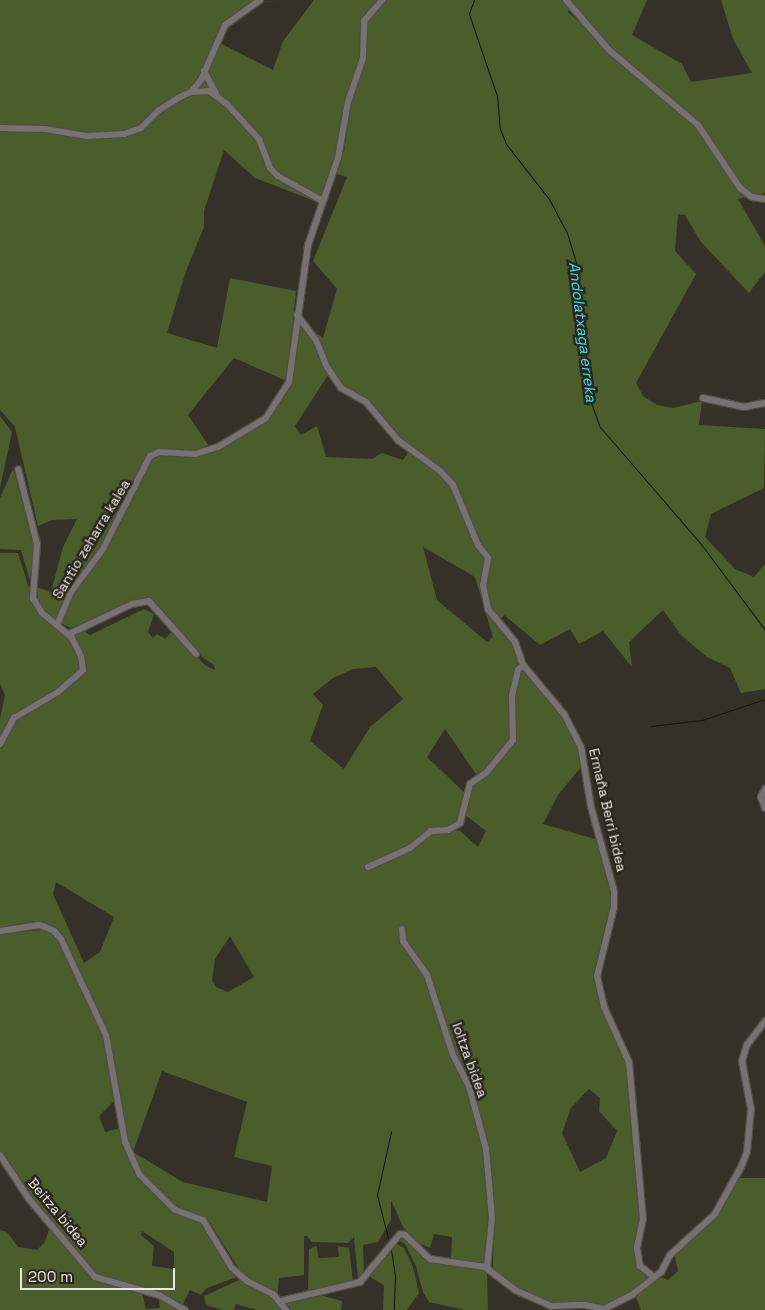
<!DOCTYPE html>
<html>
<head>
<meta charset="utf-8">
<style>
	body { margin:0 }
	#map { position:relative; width:765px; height:1310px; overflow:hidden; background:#343128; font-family:"Space Grotesk",sans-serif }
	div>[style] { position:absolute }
	.green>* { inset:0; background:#4b5d2b }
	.stream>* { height:1px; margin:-0.5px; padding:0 0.5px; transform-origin:0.5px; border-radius:0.5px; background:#0a1819 }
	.roads { filter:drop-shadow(1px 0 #514e46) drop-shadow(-1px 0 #514e46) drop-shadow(0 1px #514e46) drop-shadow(0 -1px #514e46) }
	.minor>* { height:6px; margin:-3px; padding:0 3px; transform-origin:3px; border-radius:3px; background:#777272 }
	span { translate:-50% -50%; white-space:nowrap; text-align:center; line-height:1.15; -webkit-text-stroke:5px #2a271f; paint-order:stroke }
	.street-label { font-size:14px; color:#eae8e3 }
	.water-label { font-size:15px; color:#44dfec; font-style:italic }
	.scale { position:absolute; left:20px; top:1268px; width:155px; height:22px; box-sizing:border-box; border:2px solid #eae8e3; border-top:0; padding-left:6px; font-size:15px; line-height:18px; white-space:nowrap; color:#eae8e3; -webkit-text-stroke:4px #2a271f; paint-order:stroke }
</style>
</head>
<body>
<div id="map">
	<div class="green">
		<i style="clip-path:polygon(evenodd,0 0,257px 0,223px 26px,214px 40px,273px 70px,283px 41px,314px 0,647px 0,632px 35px,682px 64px,691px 82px,752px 73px,733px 39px,721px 0,765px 0,765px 193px,738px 199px,765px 246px,765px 272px,749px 293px,701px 242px,685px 215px,678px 214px,675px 251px,696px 274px,636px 383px,643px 396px,657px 405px,673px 408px,702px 401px,699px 425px,765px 429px,764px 488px,711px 514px,705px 537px,735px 569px,754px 577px,765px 564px,765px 689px,741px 693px,730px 668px,707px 657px,681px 635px,663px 610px,629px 642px,632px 667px,603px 631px,579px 644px,570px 629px,540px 645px,504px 615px,495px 625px,513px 642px,518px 660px,511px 694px,513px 727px,509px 744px,478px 777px,445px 729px,427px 757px,466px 794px,463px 811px,456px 824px,450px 828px,431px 829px,408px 847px,369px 863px,370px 868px,404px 854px,431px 835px,459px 830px,478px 847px,486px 831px,465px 815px,470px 790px,512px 745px,516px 728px,514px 699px,523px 669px,563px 716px,577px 744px,582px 766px,558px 795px,543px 824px,598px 840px,612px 891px,610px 917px,595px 976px,599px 997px,626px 1060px,641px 1222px,634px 1247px,639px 1269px,647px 1276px,646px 1281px,610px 1304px,554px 1305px,512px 1285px,493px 1269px,494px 1213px,488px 1148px,470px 1084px,454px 1054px,430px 979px,404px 940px,401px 928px,400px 939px,426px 978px,452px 1057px,467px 1086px,485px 1150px,491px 1219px,484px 1265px,451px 1261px,452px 1237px,434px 1234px,430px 1248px,419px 1243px,403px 1227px,391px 1200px,391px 1220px,378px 1242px,363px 1245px,364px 1272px,358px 1279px,354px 1237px,348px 1243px,312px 1242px,307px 1236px,304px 1236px,304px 1275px,279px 1278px,277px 1300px,281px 1305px,287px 1299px,317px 1294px,342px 1301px,341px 1310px,257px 1310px,236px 1304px,234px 1310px,222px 1310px,206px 1305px,204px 1296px,241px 1279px,243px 1275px,210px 1223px,203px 1217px,176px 1209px,166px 1199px,159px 1199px,174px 1213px,201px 1221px,207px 1227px,222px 1258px,237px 1277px,207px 1288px,201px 1295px,190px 1290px,182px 1306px,184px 1310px,0 1310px,0 1230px,7px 1232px,18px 1247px,37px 1250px,45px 1242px,50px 1226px,96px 1279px,142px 1293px,146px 1309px,160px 1308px,158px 1291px,117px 1283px,92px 1272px,0 1160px,0 934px,42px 930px,53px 935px,66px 952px,100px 1023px,104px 1040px,115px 1100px,99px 1116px,105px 1132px,120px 1128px,123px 1142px,127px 1137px,107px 1033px,64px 938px,48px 924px,34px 921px,0 928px,0 719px,5px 695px,0 684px,0 553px,18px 553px,35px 607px,71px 639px,79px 658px,78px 675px,28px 706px,28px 711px,79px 677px,84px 665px,74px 638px,76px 632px,82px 629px,90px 635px,144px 609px,154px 614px,148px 632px,153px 638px,157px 634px,165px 639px,172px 631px,206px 666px,215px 670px,214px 665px,202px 657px,151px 600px,133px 601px,71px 628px,52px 619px,39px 606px,36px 587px,51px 592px,63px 547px,77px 519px,52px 520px,38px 526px,15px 427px,0 410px,0 0,572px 3px,597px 33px,614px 52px,568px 12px,572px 3px,0 0,361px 22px,364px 23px,366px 53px,350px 105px,344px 152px,336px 155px,339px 129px,360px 62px,361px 22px,0 0,150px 119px,143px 129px,115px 138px,88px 139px,1px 126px,51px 128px,92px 135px,128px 131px,150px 119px,0 0,224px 150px,255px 178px,320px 203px,331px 172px,347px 177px,313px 261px,337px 289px,323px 338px,299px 321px,291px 383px,273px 413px,240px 438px,213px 452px,188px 415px,234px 358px,287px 381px,296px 291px,230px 278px,217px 348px,167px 333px,186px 271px,204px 227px,204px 211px,224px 150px,0 0,330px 372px,346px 393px,364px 396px,380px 412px,407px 445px,409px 451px,403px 460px,382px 453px,372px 459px,326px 457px,317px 426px,301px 435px,295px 426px,330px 372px,0 0,423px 547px,475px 577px,493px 637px,487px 642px,437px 600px,423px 547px,0 0,376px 667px,403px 699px,370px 727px,344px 769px,310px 741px,323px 705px,313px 694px,333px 678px,353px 669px,376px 667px,0 0,56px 882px,114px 917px,100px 952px,84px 963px,53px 894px,56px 882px,0 0,230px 936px,254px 977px,228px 992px,216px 987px,212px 981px,215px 959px,230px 936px,0 0,162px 1071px,247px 1102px,234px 1157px,272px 1166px,267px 1202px,183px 1182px,133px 1152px,162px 1071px,0 0,589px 1089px,600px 1098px,599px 1111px,617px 1131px,606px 1158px,580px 1172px,562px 1133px,571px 1108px,589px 1089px,0 0,142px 1231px,174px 1252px,174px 1269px,152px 1266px,154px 1246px,141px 1235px,142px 1231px)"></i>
		<i style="clip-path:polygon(0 416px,12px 432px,0 488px)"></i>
		<i style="clip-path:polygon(13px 469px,35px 544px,31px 584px,21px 550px,0 549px,0 498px)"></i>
		<i style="clip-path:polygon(738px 1178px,765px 1178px,765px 1310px,641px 1310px,635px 1295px,658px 1276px,668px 1280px,678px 1271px,674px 1253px,697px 1233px)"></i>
		<i style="clip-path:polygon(403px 1236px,429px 1260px,487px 1270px,488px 1310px,465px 1310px,429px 1302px,423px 1292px,416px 1266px,405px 1244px,396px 1239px)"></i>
		<i style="clip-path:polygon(395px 1243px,404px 1248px,413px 1267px,419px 1293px,407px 1310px,383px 1310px,384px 1285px,368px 1276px)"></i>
		<i style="clip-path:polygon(317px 1246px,318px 1258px,339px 1257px,338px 1246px,349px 1248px,353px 1283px,308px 1292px,309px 1249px)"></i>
	</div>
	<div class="stream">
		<i style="left:474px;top:0;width:15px;rotate:110deg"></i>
		<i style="left:469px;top:14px;width:87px;rotate:71.1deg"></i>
		<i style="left:497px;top:96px;width:33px;rotate:85deg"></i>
		<i style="left:500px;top:129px;width:16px;rotate:68deg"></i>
		<i style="left:506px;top:144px;width:70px;rotate:52deg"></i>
		<i style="left:549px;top:199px;width:38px;rotate:62deg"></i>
		<i style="left:567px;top:233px;width:39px;rotate:73deg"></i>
		<i style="left:578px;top:270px;width:131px;rotate:84.7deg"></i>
		<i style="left:590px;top:400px;width:29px;rotate:70deg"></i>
		<i style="left:600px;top:427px;width:155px;rotate:49.2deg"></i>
		<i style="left:701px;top:544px;width:107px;rotate:53.3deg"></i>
		<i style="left:651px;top:726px;width:51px;rotate:-6.7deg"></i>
		<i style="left:702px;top:720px;width:66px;rotate:-18.4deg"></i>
		<i style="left:388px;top:1238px;width:44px;rotate:-104.3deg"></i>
		<i style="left:377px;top:1195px;width:65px;rotate:-77.5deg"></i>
		<i style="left:391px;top:1250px;width:25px;rotate:81deg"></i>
		<i style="left:395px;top:1275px;width:35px;rotate:92deg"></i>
	</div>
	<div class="roads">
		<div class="minor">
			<i style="left:566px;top:0;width:66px;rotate:49.3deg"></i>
			<i style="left:609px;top:50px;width:116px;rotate:40.1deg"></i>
			<i style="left:698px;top:125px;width:76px;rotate:56.3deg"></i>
			<i style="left:740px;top:188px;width:15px;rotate:37deg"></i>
			<i style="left:752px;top:197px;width:13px;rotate:9deg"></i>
			<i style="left:204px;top:71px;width:26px;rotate:62deg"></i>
			<i style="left:191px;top:92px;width:16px;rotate:-50deg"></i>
			<i style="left:201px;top:80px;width:60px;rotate:-66.4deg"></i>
			<i style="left:225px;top:25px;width:43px;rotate:-35.5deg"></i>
			<i style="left:0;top:128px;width:45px;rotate:1.3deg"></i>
			<i style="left:45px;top:129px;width:43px;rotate:9.5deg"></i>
			<i style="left:87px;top:136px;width:37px;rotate:-3deg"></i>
			<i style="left:124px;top:134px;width:18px;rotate:-19deg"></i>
			<i style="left:141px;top:128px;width:25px;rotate:-45deg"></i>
			<i style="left:159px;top:110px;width:22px;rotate:-32deg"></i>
			<i style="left:178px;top:98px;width:14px;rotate:-25deg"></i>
			<i style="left:191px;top:92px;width:18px;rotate:-3deg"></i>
			<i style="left:209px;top:91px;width:22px;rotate:36deg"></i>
			<i style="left:227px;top:104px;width:47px;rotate:47.6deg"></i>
			<i style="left:259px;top:139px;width:31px;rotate:69deg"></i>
			<i style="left:270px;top:168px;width:11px;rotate:45deg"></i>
			<i style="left:278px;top:176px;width:51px;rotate:29.1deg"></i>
			<i style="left:297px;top:315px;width:31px;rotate:53deg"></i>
			<i style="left:316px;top:340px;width:29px;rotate:68deg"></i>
			<i style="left:327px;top:367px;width:25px;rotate:56deg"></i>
			<i style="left:341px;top:388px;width:29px;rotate:29deg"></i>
			<i style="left:366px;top:402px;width:50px;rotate:49.9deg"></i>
			<i style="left:398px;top:440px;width:52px;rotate:36.4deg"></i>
			<i style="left:440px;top:471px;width:19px;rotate:47deg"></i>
			<i style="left:453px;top:485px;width:65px;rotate:67.4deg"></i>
			<i style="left:478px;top:545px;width:16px;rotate:52deg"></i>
			<i style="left:488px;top:558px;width:27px;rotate:100deg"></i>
			<i style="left:483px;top:585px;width:25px;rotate:78deg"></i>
			<i style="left:488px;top:609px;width:43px;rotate:50.7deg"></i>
			<i style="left:515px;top:642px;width:24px;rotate:71deg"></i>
			<i style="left:523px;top:665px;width:64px;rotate:50.1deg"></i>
			<i style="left:564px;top:714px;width:37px;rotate:63deg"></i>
			<i style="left:581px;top:747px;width:61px;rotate:80.5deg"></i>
			<i style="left:591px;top:807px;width:87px;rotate:74.7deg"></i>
			<i style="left:614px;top:891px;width:16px;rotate:90deg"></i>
			<i style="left:614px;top:907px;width:71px;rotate:103.8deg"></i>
			<i style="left:597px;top:976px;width:32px;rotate:77deg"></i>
			<i style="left:604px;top:1007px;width:60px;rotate:65.6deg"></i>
			<i style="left:629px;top:1062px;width:158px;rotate:84.9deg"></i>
			<i style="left:643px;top:1219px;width:30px;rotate:102deg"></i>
			<i style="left:637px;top:1248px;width:18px;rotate:81deg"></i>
			<i style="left:640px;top:1266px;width:18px;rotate:38deg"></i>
			<i style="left:703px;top:398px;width:42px;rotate:12.4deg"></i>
			<i style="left:744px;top:407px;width:21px;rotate:-11deg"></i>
			<i style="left:57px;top:625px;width:36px;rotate:-67deg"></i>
			<i style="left:71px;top:592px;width:54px;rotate:-53.3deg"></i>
			<i style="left:103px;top:549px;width:104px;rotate:-63.2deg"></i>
			<i style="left:150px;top:456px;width:10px;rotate:-24deg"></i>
			<i style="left:159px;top:452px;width:36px;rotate:3deg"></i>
			<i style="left:195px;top:454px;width:24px;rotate:-17deg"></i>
			<i style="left:218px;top:447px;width:56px;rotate:-31.1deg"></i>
			<i style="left:266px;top:418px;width:43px;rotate:-57.4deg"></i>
			<i style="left:289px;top:382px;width:138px;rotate:-82.1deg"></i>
			<i style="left:308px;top:245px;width:92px;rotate:-71deg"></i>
			<i style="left:338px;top:158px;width:57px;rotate:-79.9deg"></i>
			<i style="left:348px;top:102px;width:46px;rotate:-71.2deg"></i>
			<i style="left:363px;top:58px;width:37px;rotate:-88deg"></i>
			<i style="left:364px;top:21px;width:28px;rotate:-49deg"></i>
			<i style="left:69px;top:634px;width:70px;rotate:-25.5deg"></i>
			<i style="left:132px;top:604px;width:17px;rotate:-10deg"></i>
			<i style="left:149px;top:601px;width:71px;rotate:48.4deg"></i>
			<i style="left:0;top:744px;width:30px;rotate:-62deg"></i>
			<i style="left:14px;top:718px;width:51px;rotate:-30.6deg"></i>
			<i style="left:58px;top:692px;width:33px;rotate:-41deg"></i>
			<i style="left:83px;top:670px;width:14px;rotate:-98deg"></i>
			<i style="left:81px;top:656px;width:20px;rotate:-117deg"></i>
			<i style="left:72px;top:638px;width:39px;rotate:-140deg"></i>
			<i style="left:42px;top:613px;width:17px;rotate:-121deg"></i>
			<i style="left:33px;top:598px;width:54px;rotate:-85.8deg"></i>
			<i style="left:37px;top:544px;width:77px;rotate:-104.2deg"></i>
			<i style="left:765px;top:789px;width:9px;rotate:117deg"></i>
			<i style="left:761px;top:797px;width:12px;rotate:70deg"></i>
			<i style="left:368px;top:867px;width:46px;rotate:-24.3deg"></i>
			<i style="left:410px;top:848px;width:27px;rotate:-39deg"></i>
			<i style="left:431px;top:831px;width:17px;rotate:-3deg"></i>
			<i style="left:448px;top:830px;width:14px;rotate:-30deg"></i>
			<i style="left:460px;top:823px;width:40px;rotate:-75.6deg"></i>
			<i style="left:470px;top:784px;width:19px;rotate:-35deg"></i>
			<i style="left:486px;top:773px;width:43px;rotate:-50.7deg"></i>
			<i style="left:513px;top:740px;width:44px;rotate:-91.3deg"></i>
			<i style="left:512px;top:696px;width:27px;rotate:-77deg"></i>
			<i style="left:518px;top:670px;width:7px;rotate:-45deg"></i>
			<i style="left:402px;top:929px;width:12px;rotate:85deg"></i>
			<i style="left:403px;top:941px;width:42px;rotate:54.8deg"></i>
			<i style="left:427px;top:975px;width:84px;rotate:72deg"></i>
			<i style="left:453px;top:1055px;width:35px;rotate:63deg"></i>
			<i style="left:469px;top:1086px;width:65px;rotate:74.9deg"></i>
			<i style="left:486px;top:1149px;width:69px;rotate:85deg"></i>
			<i style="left:492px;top:1218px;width:50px;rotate:95.7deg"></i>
			<i style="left:0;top:931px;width:40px;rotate:-8.5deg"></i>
			<i style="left:40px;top:925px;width:15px;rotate:23deg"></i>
			<i style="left:54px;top:931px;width:11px;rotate:49deg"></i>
			<i style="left:61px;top:939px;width:106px;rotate:64.9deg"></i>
			<i style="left:106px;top:1035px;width:109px;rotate:79.9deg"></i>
			<i style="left:125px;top:1142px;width:36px;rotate:66deg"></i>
			<i style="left:140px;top:1175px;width:49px;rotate:45deg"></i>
			<i style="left:175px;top:1210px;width:30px;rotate:20deg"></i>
			<i style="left:203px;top:1220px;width:56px;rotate:58.9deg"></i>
			<i style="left:232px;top:1268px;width:20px;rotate:41deg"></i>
			<i style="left:247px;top:1281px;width:29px;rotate:27deg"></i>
			<i style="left:273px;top:1294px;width:21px;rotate:51deg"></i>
			<i style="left:0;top:1155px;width:53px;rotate:56.6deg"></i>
			<i style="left:29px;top:1199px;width:102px;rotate:49.8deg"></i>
			<i style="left:95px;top:1277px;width:66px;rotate:15.7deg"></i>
			<i style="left:159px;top:1295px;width:30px;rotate:30deg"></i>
			<i style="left:281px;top:1301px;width:81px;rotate:-13.5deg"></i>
			<i style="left:360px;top:1282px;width:62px;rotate:-50.2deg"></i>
			<i style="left:400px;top:1234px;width:5px;rotate:11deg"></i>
			<i style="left:405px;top:1235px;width:35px;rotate:44deg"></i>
			<i style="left:430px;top:1259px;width:56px;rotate:8.3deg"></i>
			<i style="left:485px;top:1267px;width:38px;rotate:37deg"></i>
			<i style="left:515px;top:1290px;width:39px;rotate:24deg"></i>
			<i style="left:551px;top:1306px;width:34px;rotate:-2deg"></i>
			<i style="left:585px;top:1305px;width:19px;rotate:12deg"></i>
			<i style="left:604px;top:1309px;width:33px;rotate:-27deg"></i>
			<i style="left:633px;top:1294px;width:36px;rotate:-38deg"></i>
			<i style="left:661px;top:1272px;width:19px;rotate:-62deg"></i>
			<i style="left:670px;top:1255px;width:61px;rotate:-42.3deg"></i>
			<i style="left:715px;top:1214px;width:54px;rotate:-61deg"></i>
			<i style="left:741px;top:1167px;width:16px;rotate:-68deg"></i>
			<i style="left:747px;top:1152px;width:43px;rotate:-84.7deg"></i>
			<i style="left:751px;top:1109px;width:49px;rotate:-100.6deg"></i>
			<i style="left:742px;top:1061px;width:17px;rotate:-73deg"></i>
			<i style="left:747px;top:1045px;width:30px;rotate:-53deg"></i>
		</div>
	</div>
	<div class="street-label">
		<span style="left:91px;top:539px;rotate:-59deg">Santio zeharra kalea</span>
		<span style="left:608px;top:810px;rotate:77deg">Ermaña Berri bidea</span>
		<span style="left:470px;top:1060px;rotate:70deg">Ioltza bidea</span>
		<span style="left:58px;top:1212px;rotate:50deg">Beitza bidea</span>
	</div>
	<div class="water-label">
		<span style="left:583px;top:332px;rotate:83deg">Andolatxaga erreka</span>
	</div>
	<div class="scale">200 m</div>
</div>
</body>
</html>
